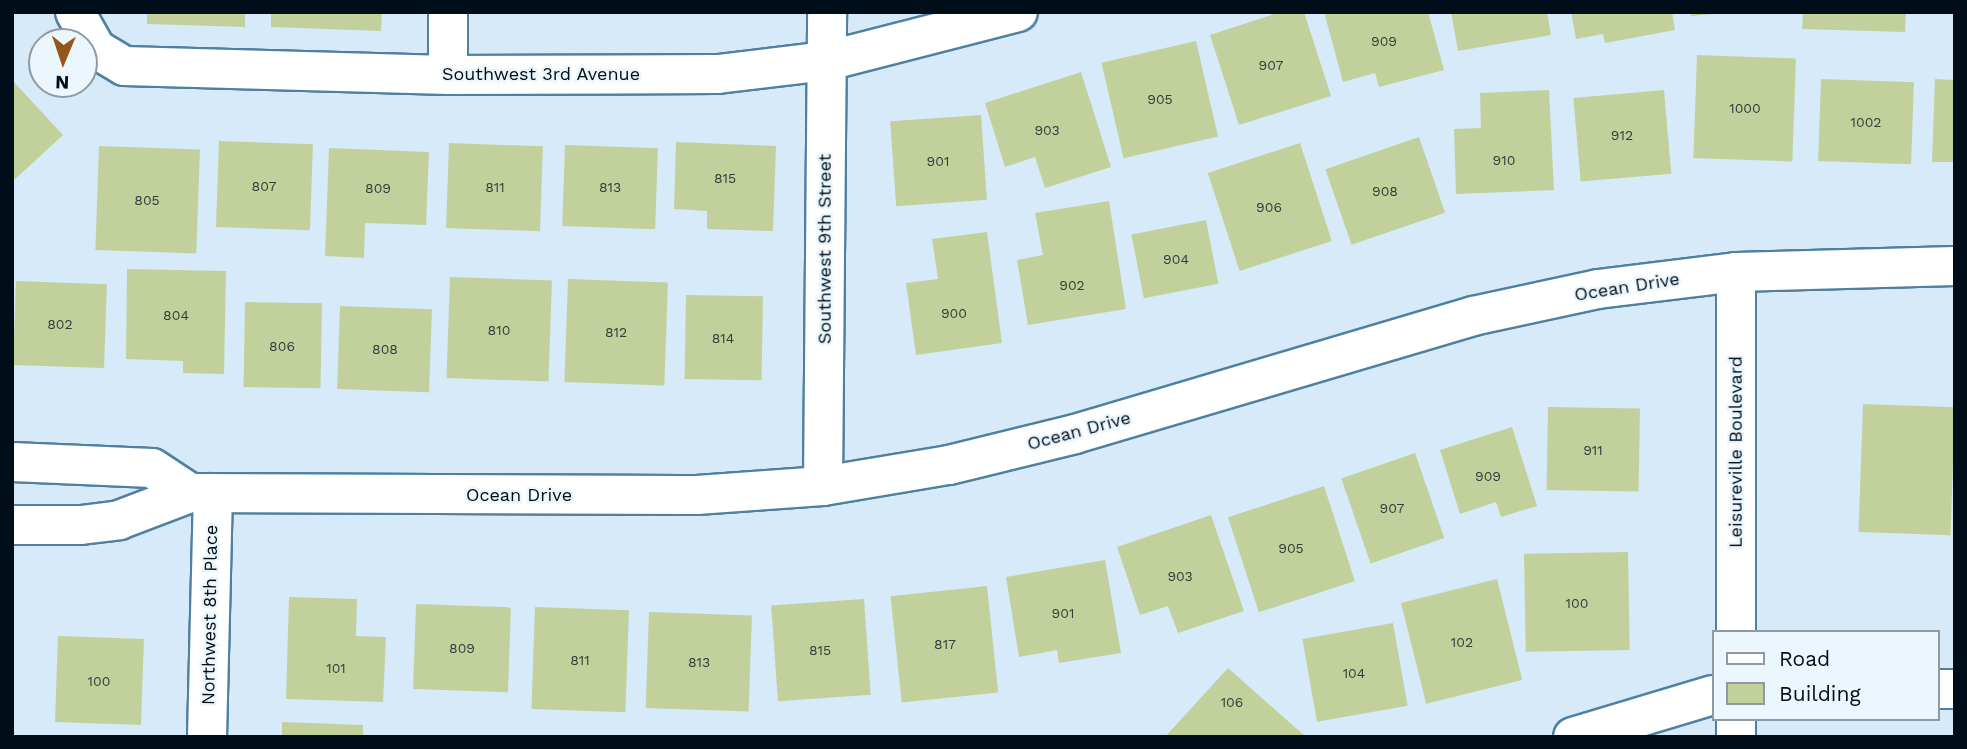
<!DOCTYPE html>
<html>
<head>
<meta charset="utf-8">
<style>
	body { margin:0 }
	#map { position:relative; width:1967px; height:749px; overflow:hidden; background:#d6eaf9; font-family:"Work Sans",sans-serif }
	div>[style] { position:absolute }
	.building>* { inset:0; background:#c2d19c; transform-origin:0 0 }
	.roads { filter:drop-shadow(2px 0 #5080a1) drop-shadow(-2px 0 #5080a1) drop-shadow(0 2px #5080a1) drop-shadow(0 -2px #5080a1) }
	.minor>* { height:38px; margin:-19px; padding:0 19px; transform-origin:19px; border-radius:19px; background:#fff }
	span { translate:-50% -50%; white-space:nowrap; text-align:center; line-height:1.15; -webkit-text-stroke:5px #ecf6fd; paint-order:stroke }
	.number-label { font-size:14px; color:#303f3a }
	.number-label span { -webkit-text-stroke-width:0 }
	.street-label { font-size:18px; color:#000e1a }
	.frame { position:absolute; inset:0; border:14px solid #000e1a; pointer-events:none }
	.legend { position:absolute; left:1712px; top:630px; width:228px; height:91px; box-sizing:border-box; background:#ecf6fd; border:2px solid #8e99a2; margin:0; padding:9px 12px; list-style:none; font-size:21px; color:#000e1a }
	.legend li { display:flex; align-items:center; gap:14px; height:35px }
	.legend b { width:35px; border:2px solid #8e99a2 }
	.north { position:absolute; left:28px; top:28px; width:70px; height:70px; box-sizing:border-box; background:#ecf6fd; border:2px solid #8e99a2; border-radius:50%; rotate:182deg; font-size:19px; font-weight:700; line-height:28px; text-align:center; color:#000e1a }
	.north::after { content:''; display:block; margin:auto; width:24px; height:32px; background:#94571a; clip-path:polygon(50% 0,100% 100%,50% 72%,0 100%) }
</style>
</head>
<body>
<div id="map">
	<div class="building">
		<i style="clip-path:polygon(147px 12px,245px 12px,245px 27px,147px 24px)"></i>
		<i style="clip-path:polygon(271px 12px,382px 12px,381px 31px,271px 27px)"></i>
		<i style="clip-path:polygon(1280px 12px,1304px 12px,1331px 96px,1239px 125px,1210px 35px)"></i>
		<i style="clip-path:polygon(1324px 12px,1428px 12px,1444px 70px,1379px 87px,1375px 73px,1343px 82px)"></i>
		<i style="clip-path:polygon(1451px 12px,1547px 12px,1551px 35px,1458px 51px)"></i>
		<i style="clip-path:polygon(1571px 12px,1672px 12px,1675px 30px,1605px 43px,1603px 34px,1576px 39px)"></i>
		<i style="clip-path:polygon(1691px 12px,1713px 12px,1713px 14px,1691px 16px)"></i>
		<i style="clip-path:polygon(1803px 12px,1906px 12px,1905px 32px,1802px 29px)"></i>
		<i style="left:1196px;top:41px;width:98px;height:97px;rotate:77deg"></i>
		<i style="left:1697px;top:55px;width:99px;height:103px;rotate:2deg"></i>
		<i style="clip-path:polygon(1081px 72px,1111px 167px,1045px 188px,1035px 157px,1005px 167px,985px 103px)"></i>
		<i style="left:1821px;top:79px;width:93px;height:82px;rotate:2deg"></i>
		<i style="clip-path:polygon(1935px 79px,1955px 80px,1955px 162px,1932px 162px)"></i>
		<i style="clip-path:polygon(12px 80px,63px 135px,12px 182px)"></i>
		<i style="clip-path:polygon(1549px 90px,1554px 190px,1456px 194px,1454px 129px,1481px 128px,1480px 93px)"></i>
		<i style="left:1664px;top:90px;width:84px;height:91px;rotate:85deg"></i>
		<i style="left:981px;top:115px;width:85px;height:91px;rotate:86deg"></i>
		<i style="left:1419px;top:137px;width:80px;height:99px;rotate:71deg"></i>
		<i style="left:219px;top:141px;width:94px;height:86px;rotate:2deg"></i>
		<i style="clip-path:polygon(676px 142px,776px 146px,773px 231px,707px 229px,707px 211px,674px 209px)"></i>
		<i style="left:449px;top:143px;width:94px;height:85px;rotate:2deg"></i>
		<i style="left:1300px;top:143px;width:103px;height:97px;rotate:72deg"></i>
		<i style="left:565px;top:145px;width:93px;height:81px;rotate:2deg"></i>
		<i style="left:99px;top:146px;width:101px;height:104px;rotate:2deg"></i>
		<i style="clip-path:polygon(329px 148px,429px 152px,426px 225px,365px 223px,364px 258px,325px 256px)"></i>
		<i style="clip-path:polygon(1109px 201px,1126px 309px,1028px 325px,1017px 260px,1043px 255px,1035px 213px)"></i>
		<i style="left:1206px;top:220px;width:65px;height:76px;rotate:79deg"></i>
		<i style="clip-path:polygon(987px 232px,1002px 343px,916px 355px,906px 283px,938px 279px,932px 239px)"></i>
		<i style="clip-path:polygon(127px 269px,226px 271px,224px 374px,183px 373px,183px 361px,126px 359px)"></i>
		<i style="left:450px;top:277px;width:102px;height:101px;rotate:2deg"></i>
		<i style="left:568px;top:279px;width:100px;height:103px;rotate:2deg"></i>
		<i style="left:16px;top:281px;width:91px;height:84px;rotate:2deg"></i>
		<i style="left:686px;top:295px;width:77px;height:84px;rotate:1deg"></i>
		<i style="left:245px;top:302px;width:77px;height:85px;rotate:1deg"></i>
		<i style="left:340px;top:306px;width:92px;height:83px;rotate:2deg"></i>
		<i style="left:1863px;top:404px;width:92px;height:128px;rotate:2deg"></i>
		<i style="left:1548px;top:407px;width:92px;height:83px;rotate:1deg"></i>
		<i style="clip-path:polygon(1512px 427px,1537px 506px,1501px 517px,1496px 502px,1460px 514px,1440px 450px)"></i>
		<i style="left:1415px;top:453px;width:90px;height:78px;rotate:71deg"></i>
		<i style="left:1324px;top:486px;width:100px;height:101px;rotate:72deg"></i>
		<i style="clip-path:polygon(1211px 515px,1244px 611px,1178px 633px,1168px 606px,1140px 615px,1117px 547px)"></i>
		<i style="left:1628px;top:552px;width:98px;height:104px;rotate:89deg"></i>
		<i style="clip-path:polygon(1105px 560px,1121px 653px,1059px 663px,1057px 650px,1019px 657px,1006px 577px)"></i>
		<i style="left:1497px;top:579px;width:104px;height:99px;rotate:76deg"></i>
		<i style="left:987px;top:586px;width:107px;height:97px;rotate:84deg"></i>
		<i style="clip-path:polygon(289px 597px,357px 599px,356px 636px,386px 637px,383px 702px,286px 699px)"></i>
		<i style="left:864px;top:599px;width:96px;height:93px;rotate:86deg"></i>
		<i style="left:416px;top:604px;width:95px;height:85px;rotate:2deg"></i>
		<i style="left:535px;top:607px;width:94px;height:102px;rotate:2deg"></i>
		<i style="left:649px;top:612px;width:103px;height:96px;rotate:2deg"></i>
		<i style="left:1393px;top:623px;width:84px;height:92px;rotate:80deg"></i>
		<i style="left:58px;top:636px;width:86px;height:86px;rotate:2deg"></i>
		<i style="clip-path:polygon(1228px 668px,1306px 737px,1165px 737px)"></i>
		<i style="clip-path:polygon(282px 722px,363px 725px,363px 737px,282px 737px)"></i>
	</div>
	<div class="roads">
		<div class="minor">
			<i style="left:75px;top:12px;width:43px;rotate:60.4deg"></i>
			<i style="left:96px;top:49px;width:33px;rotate:31deg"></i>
			<i style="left:124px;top:66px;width:324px;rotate:1.6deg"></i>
			<i style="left:448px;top:75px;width:270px;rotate:-0.2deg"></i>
			<i style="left:718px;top:74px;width:110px;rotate:-6.8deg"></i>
			<i style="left:827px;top:61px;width:197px;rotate:-14.4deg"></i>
			<i style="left:448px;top:75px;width:63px;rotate:-90deg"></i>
			<i style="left:1736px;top:272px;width:360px;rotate:90deg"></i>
			<i style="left:12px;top:462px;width:140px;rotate:2.5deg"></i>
			<i style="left:152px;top:468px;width:45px;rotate:33.3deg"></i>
			<i style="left:823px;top:486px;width:474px;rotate:-89.5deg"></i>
			<i style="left:12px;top:525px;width:69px"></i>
			<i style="left:81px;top:525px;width:38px;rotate:-7deg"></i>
			<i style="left:119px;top:520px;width:76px;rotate:-20.8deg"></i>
			<i style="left:190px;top:493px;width:507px;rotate:0.23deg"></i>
			<i style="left:697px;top:495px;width:126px;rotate:-4.1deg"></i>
			<i style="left:823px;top:486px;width:128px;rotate:-9.5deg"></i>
			<i style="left:949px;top:465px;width:130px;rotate:-13.8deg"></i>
			<i style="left:1075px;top:434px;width:415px;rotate:-16.5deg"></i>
			<i style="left:1473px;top:316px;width:128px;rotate:-12.2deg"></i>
			<i style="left:1598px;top:289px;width:139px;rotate:-7deg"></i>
			<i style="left:1736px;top:272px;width:219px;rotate:-1.6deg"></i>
			<i style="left:1937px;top:689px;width:18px"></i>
			<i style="left:207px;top:737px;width:244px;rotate:-88.6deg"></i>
			<i style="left:1573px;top:737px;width:146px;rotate:-16.7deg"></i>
			<i style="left:1736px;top:737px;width:18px;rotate:-90deg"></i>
		</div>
	</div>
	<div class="number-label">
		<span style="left:1384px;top:41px">909</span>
		<span style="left:1271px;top:65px">907</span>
		<span style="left:1160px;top:99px">905</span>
		<span style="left:1745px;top:108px">1000</span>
		<span style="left:1866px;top:122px">1002</span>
		<span style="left:1047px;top:130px">903</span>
		<span style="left:1622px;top:135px">912</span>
		<span style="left:1504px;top:160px">910</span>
		<span style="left:938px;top:161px">901</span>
		<span style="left:725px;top:178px">815</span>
		<span style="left:264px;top:186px">807</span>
		<span style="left:495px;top:187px">811</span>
		<span style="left:610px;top:187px">813</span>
		<span style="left:378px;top:188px">809</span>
		<span style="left:1385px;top:191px">908</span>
		<span style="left:147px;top:200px">805</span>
		<span style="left:1269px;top:207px">906</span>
		<span style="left:1176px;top:259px">904</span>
		<span style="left:1072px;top:285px">902</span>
		<span style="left:954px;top:313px">900</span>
		<span style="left:176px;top:315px">804</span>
		<span style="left:60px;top:324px">802</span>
		<span style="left:499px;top:330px">810</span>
		<span style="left:616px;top:332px">812</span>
		<span style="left:723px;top:338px">814</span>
		<span style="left:282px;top:346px">806</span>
		<span style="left:385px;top:349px">808</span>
		<span style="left:1593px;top:450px">911</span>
		<span style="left:1488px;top:476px">909</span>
		<span style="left:1392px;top:508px">907</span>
		<span style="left:1291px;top:548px">905</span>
		<span style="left:1180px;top:576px">903</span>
		<span style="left:1577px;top:603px">100</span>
		<span style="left:1063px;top:613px">901</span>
		<span style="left:1462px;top:642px">102</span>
		<span style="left:945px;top:644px">817</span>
		<span style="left:462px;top:648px">809</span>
		<span style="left:820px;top:650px">815</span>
		<span style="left:580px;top:660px">811</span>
		<span style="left:699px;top:662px">813</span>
		<span style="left:336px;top:668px">101</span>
		<span style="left:1354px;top:673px">104</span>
		<span style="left:99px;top:681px">100</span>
		<span style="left:1232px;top:702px">106</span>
	</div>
	<div class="street-label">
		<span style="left:541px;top:74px">Southwest 3rd Avenue</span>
		<span style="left:825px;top:249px;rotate:-90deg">Southwest 9th Street</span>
		<span style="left:1627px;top:287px;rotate:-9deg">Ocean Drive</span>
		<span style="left:1079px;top:431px;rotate:-15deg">Ocean Drive</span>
		<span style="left:1736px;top:452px;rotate:-90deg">Leisureville Boulevard</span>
		<span style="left:519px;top:495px">Ocean Drive</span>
		<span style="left:210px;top:615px;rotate:-89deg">Northwest 8th Place</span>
	</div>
	<div class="frame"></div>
	<ul class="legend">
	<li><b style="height:9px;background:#fff"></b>Road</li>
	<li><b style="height:19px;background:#c2d19c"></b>Building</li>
	</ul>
	<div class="north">N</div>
</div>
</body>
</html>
